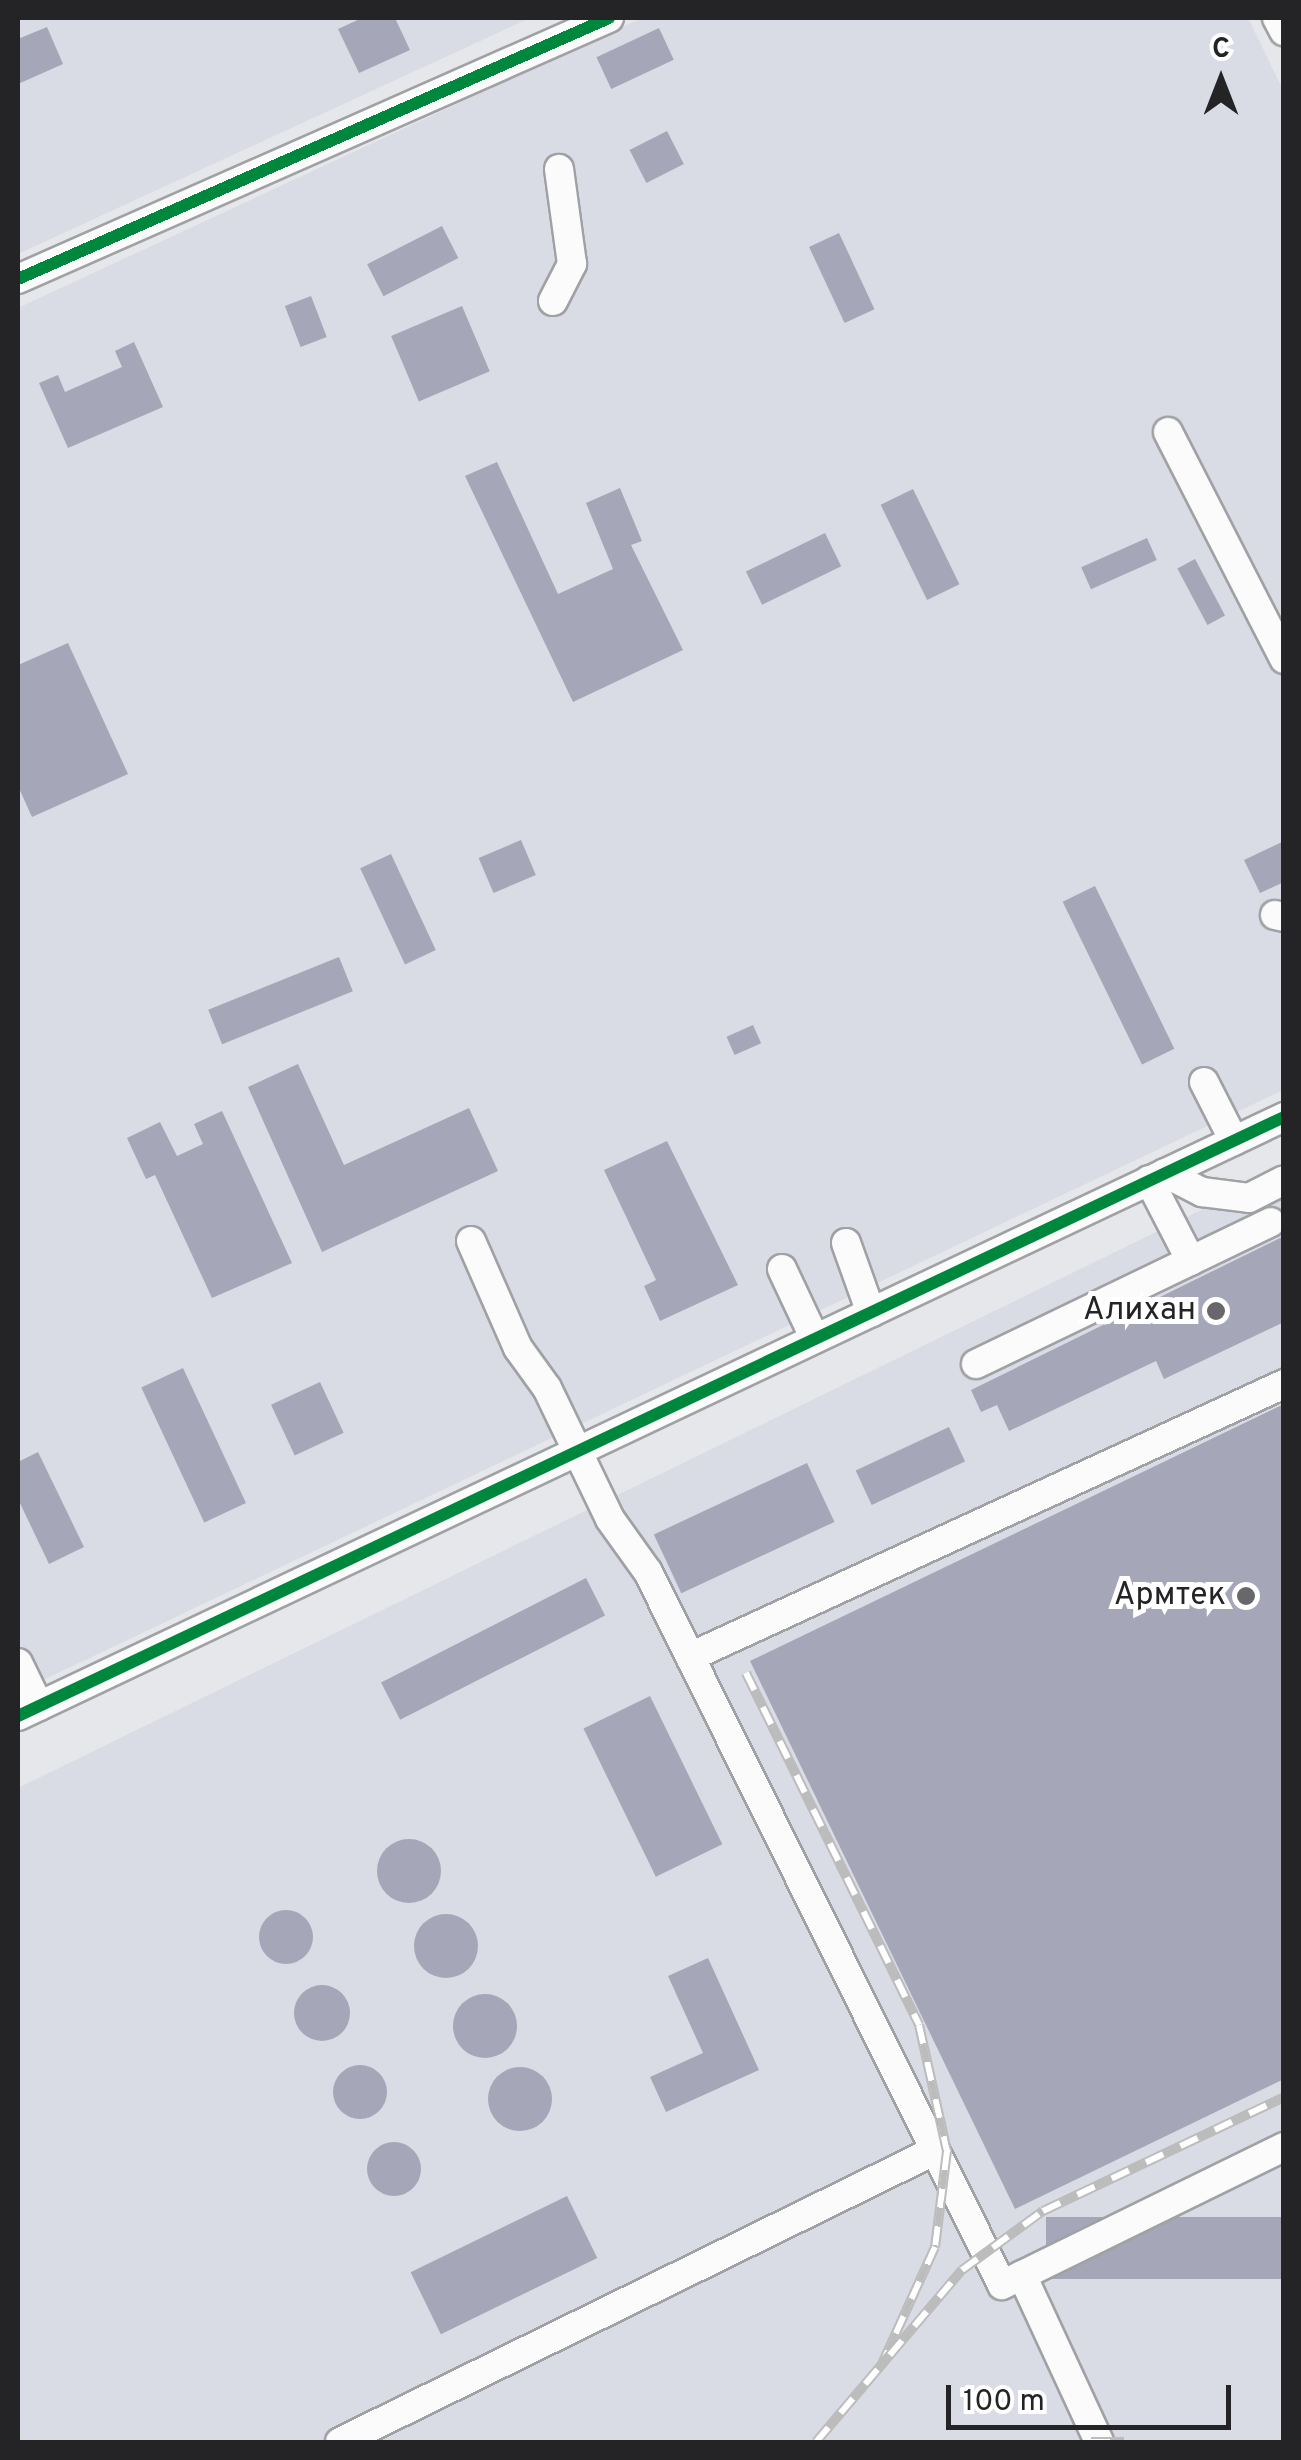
<!DOCTYPE html>
<html>
<head>
<meta charset="utf-8">
<style>
	body { margin:0 }
	#map { position:relative; width:1301px; height:2460px; overflow:hidden; background:#e6e7eb; font-family:Overpass,sans-serif }
	div>[style] { position:absolute }
	.built>* { inset:0; background:#d9dbe5 }
	.building>* { inset:0; background:#a5a7b8; transform-origin:0 0 }
	.round { border-radius:50% }
	.roads { filter:drop-shadow(2px 0 #a0a1a4) drop-shadow(-2px 0 #a0a1a4) drop-shadow(0 2px #a0a1a4) drop-shadow(0 -2px #a0a1a4) }
	.minor>* { height:28px; margin:-14px; padding:0 14px; transform-origin:14px; border-radius:14px; background:#fbfbfc }
	.rail>* { height:10px; margin-top:-5px; transform-origin:0; background:repeating-linear-gradient(90deg,#fff 0 19px,#bcbcbd 0 38px); box-sizing:border-box; border-block:2px solid #bcbcbd }
	.cycleway>* { height:12px; margin:-6px; padding:0 6px; transform-origin:6px; border-radius:6px; background:#00873e }
	.dots>* { width:28px; height:28px; translate:-50% -50%; box-sizing:border-box; border:5px solid #fff; border-radius:50% }
	span { translate:-50% -50%; white-space:nowrap; text-align:center; line-height:1.15; -webkit-text-stroke:10px #fff; paint-order:stroke }
	.poi-label { font-size:32px; color:#242427 }
	.right { translate:-100% -50%; text-align:right }
	.frame { position:absolute; inset:0; border:20px solid #242427; pointer-events:none }
	.north { position:absolute; left:1171px; top:30px; width:100px; height:100px; -webkit-text-stroke:8px #fff; paint-order:stroke; rotate:0deg; font-size:28px; font-weight:700; line-height:40px; text-align:center; color:#242427 }
	.north::after { content:''; display:block; margin:auto; width:35px; height:45px; background:#242427; clip-path:polygon(50% 0,100% 100%,50% 72%,0 100%) }
	.scale { position:absolute; left:946px; top:2385px; width:285px; height:45px; box-sizing:border-box; border:5px solid #242427; border-top:0; padding-left:12px; font-size:30px; line-height:35px; white-space:nowrap; color:#242427; -webkit-text-stroke:8px #fff; paint-order:stroke }
</style>
</head>
<body>
<div id="map">
	<div class="built">
		<i style="clip-path:polygon(18px 18px,530px 18px,18px 254px)"></i>
		<i style="clip-path:polygon(642px 18px,1248px 18px,1284px 92px,1283px 1090px,18px 1692px,18px 308px)"></i>
		<i style="clip-path:polygon(1283px 1170px,1283px 2442px,18px 2442px,18px 1788px)"></i>
	</div>
	<div class="building">
		<i style="clip-path:polygon(362px 18px,395px 18px,410px 50px,359px 73px,338px 29px)"></i>
		<i style="clip-path:polygon(47px 27px,63px 64px,18px 84px,18px 39px)"></i>
		<i style="left:659px;top:28px;width:35px;height:69px;rotate:65deg"></i>
		<i style="left:667px;top:131px;width:37px;height:42px;rotate:63deg"></i>
		<i style="left:442px;top:226px;width:36px;height:84px;rotate:63deg"></i>
		<i style="left:839px;top:233px;width:84px;height:33px;rotate:65deg"></i>
		<i style="left:311px;top:296px;width:44px;height:28px;rotate:69deg"></i>
		<i style="left:462px;top:306px;width:71px;height:77px;rotate:67deg"></i>
		<i style="clip-path:polygon(134px 342px,163px 407px,68px 448px,39px 383px,58px 375px,65px 392px,122px 367px,115px 351px)"></i>
		<i style="clip-path:polygon(497px 462px,558px 594px,613px 569px,586px 503px,620px 488px,642px 541px,631px 545px,683px 650px,573px 702px,465px 476px)"></i>
		<i style="left:913px;top:489px;width:106px;height:36px;rotate:64deg"></i>
		<i style="left:825px;top:533px;width:37px;height:88px;rotate:64deg"></i>
		<i style="left:1147px;top:538px;width:24px;height:72px;rotate:66deg"></i>
		<i style="left:1195px;top:559px;width:64px;height:20px;rotate:62deg"></i>
		<i style="clip-path:polygon(68px 643px,128px 774px,32px 817px,18px 786px,18px 665px)"></i>
		<i style="left:521px;top:840px;width:38px;height:46px;rotate:67deg"></i>
		<i style="clip-path:polygon(1284px 841px,1284px 882px,1260px 893px,1244px 860px)"></i>
		<i style="left:391px;top:854px;width:106px;height:34px;rotate:65deg"></i>
		<i style="left:1095px;top:886px;width:181px;height:36px;rotate:64deg"></i>
		<i style="left:339px;top:957px;width:37px;height:141px;rotate:68deg"></i>
		<i style="left:753px;top:1025px;width:20px;height:29px;rotate:66deg"></i>
		<i style="clip-path:polygon(298px 1064px,344px 1165px,469px 1108px,498px 1171px,322px 1252px,248px 1087px)"></i>
		<i style="clip-path:polygon(222px 1111px,292px 1263px,212px 1298px,155px 1175px,146px 1179px,127px 1138px,160px 1122px,177px 1156px,203px 1144px,194px 1124px)"></i>
		<i style="clip-path:polygon(667px 1141px,738px 1285px,660px 1321px,644px 1286px,656px 1280px,604px 1170px)"></i>
		<i style="clip-path:polygon(1284px 1236px,1284px 1322px,1164px 1379px,1156px 1361px,1009px 1431px,997px 1405px,981px 1412px,971px 1390px)"></i>
		<i style="left:183px;top:1368px;width:149px;height:46px;rotate:65deg"></i>
		<i style="left:320px;top:1382px;width:56px;height:54px;rotate:65deg"></i>
		<i style="clip-path:polygon(1284px 1404px,1284px 2079px,1015px 2209px,750px 1661px)"></i>
		<i style="left:949px;top:1427px;width:38px;height:103px;rotate:65deg"></i>
		<i style="clip-path:polygon(38px 1452px,84px 1547px,49px 1564px,18px 1499px,18px 1462px)"></i>
		<i style="left:807px;top:1463px;width:65px;height:169px;rotate:65deg"></i>
		<i style="left:586px;top:1578px;width:42px;height:230px;rotate:63deg"></i>
		<i style="left:650px;top:1696px;width:165px;height:74px;rotate:64deg"></i>
		<i class="round" style="left:377px;top:1839px;width:64px;height:64px"></i>
		<i class="round" style="left:259px;top:1910px;width:54px;height:54px"></i>
		<i class="round" style="left:414px;top:1914px;width:64px;height:64px"></i>
		<i style="clip-path:polygon(708px 1958px,759px 2070px,666px 2112px,650px 2077px,703px 2053px,668px 1976px)"></i>
		<i class="round" style="left:294px;top:1985px;width:56px;height:56px"></i>
		<i class="round" style="left:453px;top:1994px;width:64px;height:64px"></i>
		<i class="round" style="left:333px;top:2065px;width:54px;height:54px"></i>
		<i class="round" style="left:488px;top:2067px;width:64px;height:64px"></i>
		<i class="round" style="left:367px;top:2142px;width:54px;height:54px"></i>
		<i style="left:567px;top:2196px;width:69px;height:174px;rotate:64deg"></i>
		<i style="left:1284px;top:2217px;width:62px;height:238px;rotate:90deg"></i>
	</div>
	<div class="roads">
		<div class="minor">
			<i style="left:1277px;top:18px;width:15px;rotate:62deg"></i>
			<i style="left:18px;top:279px;width:646px;rotate:-23.83deg"></i>
			<i style="left:553px;top:301px;width:42px;rotate:-62.8deg"></i>
			<i style="left:572px;top:264px;width:96px;rotate:-97.8deg"></i>
			<i style="left:1168px;top:432px;width:255px;rotate:62.9deg"></i>
			<i style="left:1275px;top:915px;width:9px;rotate:13deg"></i>
			<i style="left:1204px;top:1082px;width:66px;rotate:63deg"></i>
			<i style="left:1165px;top:1173px;width:42px;rotate:27.2deg"></i>
			<i style="left:1202px;top:1192px;width:47px;rotate:7.3deg"></i>
			<i style="left:1249px;top:1198px;width:39px;rotate:-27deg"></i>
			<i style="left:1149px;top:1180px;width:91px;rotate:62.6deg"></i>
			<i style="left:471px;top:1241px;width:117px;rotate:66.3deg"></i>
			<i style="left:518px;top:1348px;width:49px;rotate:54.1deg"></i>
			<i style="left:547px;top:1388px;width:145px;rotate:64.3deg"></i>
			<i style="left:610px;top:1519px;width:65px;rotate:54.4deg"></i>
			<i style="left:648px;top:1572px;width:796px;rotate:63.6deg"></i>
			<i style="left:1002px;top:2285px;width:314px;rotate:-26.1deg"></i>
			<i style="left:846px;top:1243px;width:74px;rotate:70.3deg"></i>
			<i style="left:782px;top:1269px;width:77px;rotate:64.8deg"></i>
			<i style="left:976px;top:1364px;width:327px;rotate:-25.7deg"></i>
			<i style="left:690px;top:1657px;width:654px;rotate:-24.68deg"></i>
			<i style="left:18px;top:1663px;width:48px;rotate:64deg"></i>
			<i style="left:18px;top:1716px;width:1401px;rotate:-25.32deg"></i>
			<i style="left:1022px;top:2275px;width:184px;rotate:65.2deg"></i>
			<i style="left:340px;top:2442px;width:661px;rotate:-26.1deg"></i>
		</div>
	</div>
	<div class="rail">
		<i style="left:746px;top:1673px;width:392px;rotate:63.8deg"></i>
		<i style="left:919px;top:2025px;width:129px;rotate:77.5deg"></i>
		<i style="left:947px;top:2151px;width:97px;rotate:97.1deg"></i>
		<i style="left:935px;top:2247px;width:131px;rotate:114.4deg"></i>
		<i style="left:816px;top:2442px;width:226px;rotate:-49.7deg"></i>
		<i style="left:962px;top:2270px;width:100px;rotate:-36.1deg"></i>
		<i style="left:1043px;top:2211px;width:267px;rotate:-25.3deg"></i>
		<i style="left:1091px;top:2442px;width:33px"></i>
	</div>
	<div class="cycleway">
		<i style="left:18px;top:279px;width:646px;rotate:-23.83deg"></i>
		<i style="left:18px;top:1716px;width:1401px;rotate:-25.32deg"></i>
	</div>
	<div class="dots">
		<i style="left:1216px;top:1311px;background:#68686c"></i>
		<i style="left:1246px;top:1596px;background:#68686c"></i>
	</div>
	<div class="poi-label">
		<span class="right" style="left:1196px;top:1311px">Алихан</span>
		<span class="right" style="left:1226px;top:1596px">Армтек</span>
	</div>
	<div class="frame"></div>
	<div class="north">С</div>
	<div class="scale">100 m</div>
</div>
</body>
</html>
